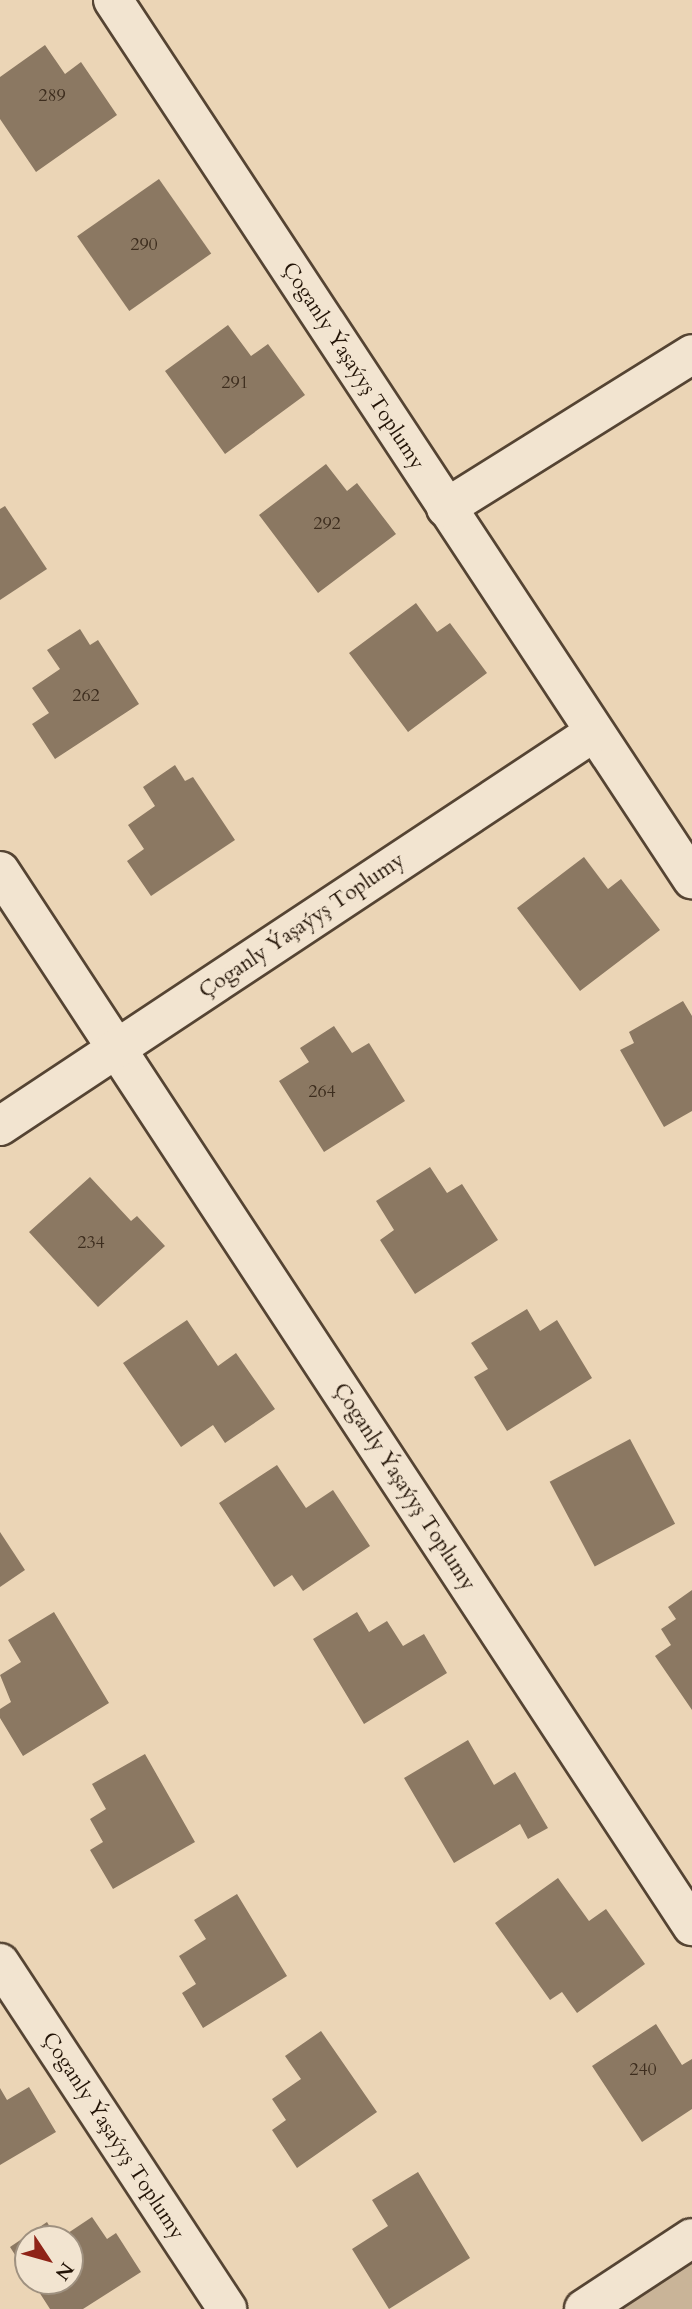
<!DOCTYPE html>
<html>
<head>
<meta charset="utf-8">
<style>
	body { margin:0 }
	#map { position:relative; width:692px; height:2309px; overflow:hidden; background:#ebd5b6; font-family:Cardo,serif }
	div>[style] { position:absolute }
	.green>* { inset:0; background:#c9b498 }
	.building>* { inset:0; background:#8b7862; transform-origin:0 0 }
	.roads { filter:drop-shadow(2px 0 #543) drop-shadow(-2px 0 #543) drop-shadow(0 2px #543) drop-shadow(0 -2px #543) }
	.minor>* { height:38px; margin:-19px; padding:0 19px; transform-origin:19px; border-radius:19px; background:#f2e4d0 }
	span { translate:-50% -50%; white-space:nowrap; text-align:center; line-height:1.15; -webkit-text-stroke:5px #f2e4d0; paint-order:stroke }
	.number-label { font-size:18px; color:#3d2d1e }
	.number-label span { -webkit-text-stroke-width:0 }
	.street-label { font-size:21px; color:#231407 }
	.north { position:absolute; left:14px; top:2225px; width:70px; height:70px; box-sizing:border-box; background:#f2e4d0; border:2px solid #9f9180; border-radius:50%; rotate:126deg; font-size:19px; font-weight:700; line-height:28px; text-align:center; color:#231407 }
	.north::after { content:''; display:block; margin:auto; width:24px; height:32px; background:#8f2418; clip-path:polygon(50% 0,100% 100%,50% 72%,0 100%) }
</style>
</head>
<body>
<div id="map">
	<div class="green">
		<i style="clip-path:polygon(692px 2254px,692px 2309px,609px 2309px)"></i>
	</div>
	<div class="building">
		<i style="clip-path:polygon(45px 45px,65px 74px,81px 62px,117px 115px,36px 172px,0 119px,0 77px)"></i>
		<i style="left:159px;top:179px;width:91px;height:100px;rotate:55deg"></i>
		<i style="clip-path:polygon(228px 325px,251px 356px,268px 344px,305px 395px,225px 454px,165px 371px)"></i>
		<i style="clip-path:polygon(326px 464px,347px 491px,357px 483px,396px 534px,318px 593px,259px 515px)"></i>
		<i style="clip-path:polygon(5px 506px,47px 569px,0 600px,0 509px)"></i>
		<i style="clip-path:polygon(416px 603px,437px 632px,450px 623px,487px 673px,408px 732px,349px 653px)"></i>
		<i style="clip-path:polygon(80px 629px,90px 645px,98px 640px,139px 704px,55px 759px,32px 724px,49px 713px,32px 688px,60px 669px,47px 650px)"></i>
		<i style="clip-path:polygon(175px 765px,185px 781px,193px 777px,235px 840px,151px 896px,127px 861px,144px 849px,128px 825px,155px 806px,143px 787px)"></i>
		<i style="clip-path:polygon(584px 857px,608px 889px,621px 879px,660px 930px,580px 991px,517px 908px)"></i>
		<i style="clip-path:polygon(683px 1001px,692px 1016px,692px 1111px,664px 1127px,620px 1050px,634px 1043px,629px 1032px)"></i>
		<i style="clip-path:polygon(334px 1026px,352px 1053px,369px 1043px,405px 1101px,324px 1152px,279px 1081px,309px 1062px,300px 1048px)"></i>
		<i style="clip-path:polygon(430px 1167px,447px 1193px,462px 1184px,498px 1240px,415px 1294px,380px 1240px,394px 1230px,376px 1201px)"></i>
		<i style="clip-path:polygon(90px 1177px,131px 1221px,137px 1216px,165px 1246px,98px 1307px,29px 1232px)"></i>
		<i style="clip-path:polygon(527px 1309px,540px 1331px,557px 1320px,592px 1378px,507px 1431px,474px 1377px,488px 1369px,471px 1343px)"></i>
		<i style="clip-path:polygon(187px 1320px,218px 1366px,236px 1353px,275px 1409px,225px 1443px,213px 1425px,181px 1447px,123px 1363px)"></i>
		<i style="left:630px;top:1439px;width:96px;height:91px;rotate:62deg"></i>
		<i style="clip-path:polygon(277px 1465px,306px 1508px,333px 1490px,370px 1546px,303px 1591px,292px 1575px,274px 1587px,219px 1503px)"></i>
		<i style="clip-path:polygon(0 1532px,25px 1570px,0 1587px)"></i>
		<i style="clip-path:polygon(692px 1590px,692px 1710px,655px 1656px,671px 1645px,661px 1629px,676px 1619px,668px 1607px)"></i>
		<i style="clip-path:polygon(54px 1612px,109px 1703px,23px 1756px,0 1718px,0 1709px,11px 1702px,0 1675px,21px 1662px,8px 1640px)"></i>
		<i style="clip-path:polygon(357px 1612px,369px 1632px,387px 1621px,403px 1646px,424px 1634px,447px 1673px,364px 1724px,313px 1639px)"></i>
		<i style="clip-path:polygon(468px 1740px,494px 1785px,515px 1772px,548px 1828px,528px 1839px,520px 1824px,454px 1863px,404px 1778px)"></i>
		<i style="clip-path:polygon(145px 1754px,195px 1842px,113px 1889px,90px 1850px,103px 1842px,90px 1819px,106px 1809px,92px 1784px)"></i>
		<i style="clip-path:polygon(558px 1878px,589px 1921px,606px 1909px,645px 1964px,577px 2013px,562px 1992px,550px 2000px,495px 1923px)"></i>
		<i style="clip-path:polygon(237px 1894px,287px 1976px,203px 2028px,182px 1993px,196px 1984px,179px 1956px,206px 1939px,194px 1920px)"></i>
		<i style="clip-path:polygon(656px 2024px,682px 2065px,692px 2059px,692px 2109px,642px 2142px,592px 2066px)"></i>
		<i style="clip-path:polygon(321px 2031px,377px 2112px,297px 2168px,272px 2130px,286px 2120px,272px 2099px,301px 2079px,285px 2056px)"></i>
		<i style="clip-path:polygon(29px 2087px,56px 2132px,0 2165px,0 2088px,7px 2100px)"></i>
		<i style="clip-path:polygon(418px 2172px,470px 2258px,389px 2309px,352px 2249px,388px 2226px,372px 2200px)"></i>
		<i style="clip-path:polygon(92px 2217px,107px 2239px,116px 2233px,141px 2272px,83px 2309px,50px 2309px,32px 2281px,70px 2281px,70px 2239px,59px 2239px)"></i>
		<i style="clip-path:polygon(47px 2222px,57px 2239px,28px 2239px,28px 2275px,10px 2247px)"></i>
	</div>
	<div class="roads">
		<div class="minor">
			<i style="left:113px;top:0;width:1053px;rotate:56.63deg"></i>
			<i style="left:446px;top:508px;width:290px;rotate:-32deg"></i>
			<i style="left:0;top:871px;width:1262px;rotate:56.74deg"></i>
			<i style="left:0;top:1126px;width:711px;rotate:-33.53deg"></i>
			<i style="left:0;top:1963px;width:414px;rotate:56.7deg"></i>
			<i style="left:584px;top:2309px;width:129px;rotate:-33.3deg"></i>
		</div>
	</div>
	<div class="number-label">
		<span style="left:52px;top:96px">289</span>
		<span style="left:144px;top:245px">290</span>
		<span style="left:235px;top:383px">291</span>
		<span style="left:327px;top:524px">292</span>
		<span style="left:86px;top:696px">262</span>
		<span style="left:322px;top:1092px">264</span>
		<span style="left:91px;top:1243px">234</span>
		<span style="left:643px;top:2070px">240</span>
	</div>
	<div class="street-label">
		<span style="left:353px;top:366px;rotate:57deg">Çoganly Ýaşaýyş Toplumy</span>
		<span style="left:302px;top:926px;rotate:-34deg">Çoganly Ýaşaýyş Toplumy</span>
		<span style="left:404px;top:1487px;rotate:57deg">Çoganly Ýaşaýyş Toplumy</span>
		<span style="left:113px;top:2136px;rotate:57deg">Çoganly Ýaşaýyş Toplumy</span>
	</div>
	<div class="north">N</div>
</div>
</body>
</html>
